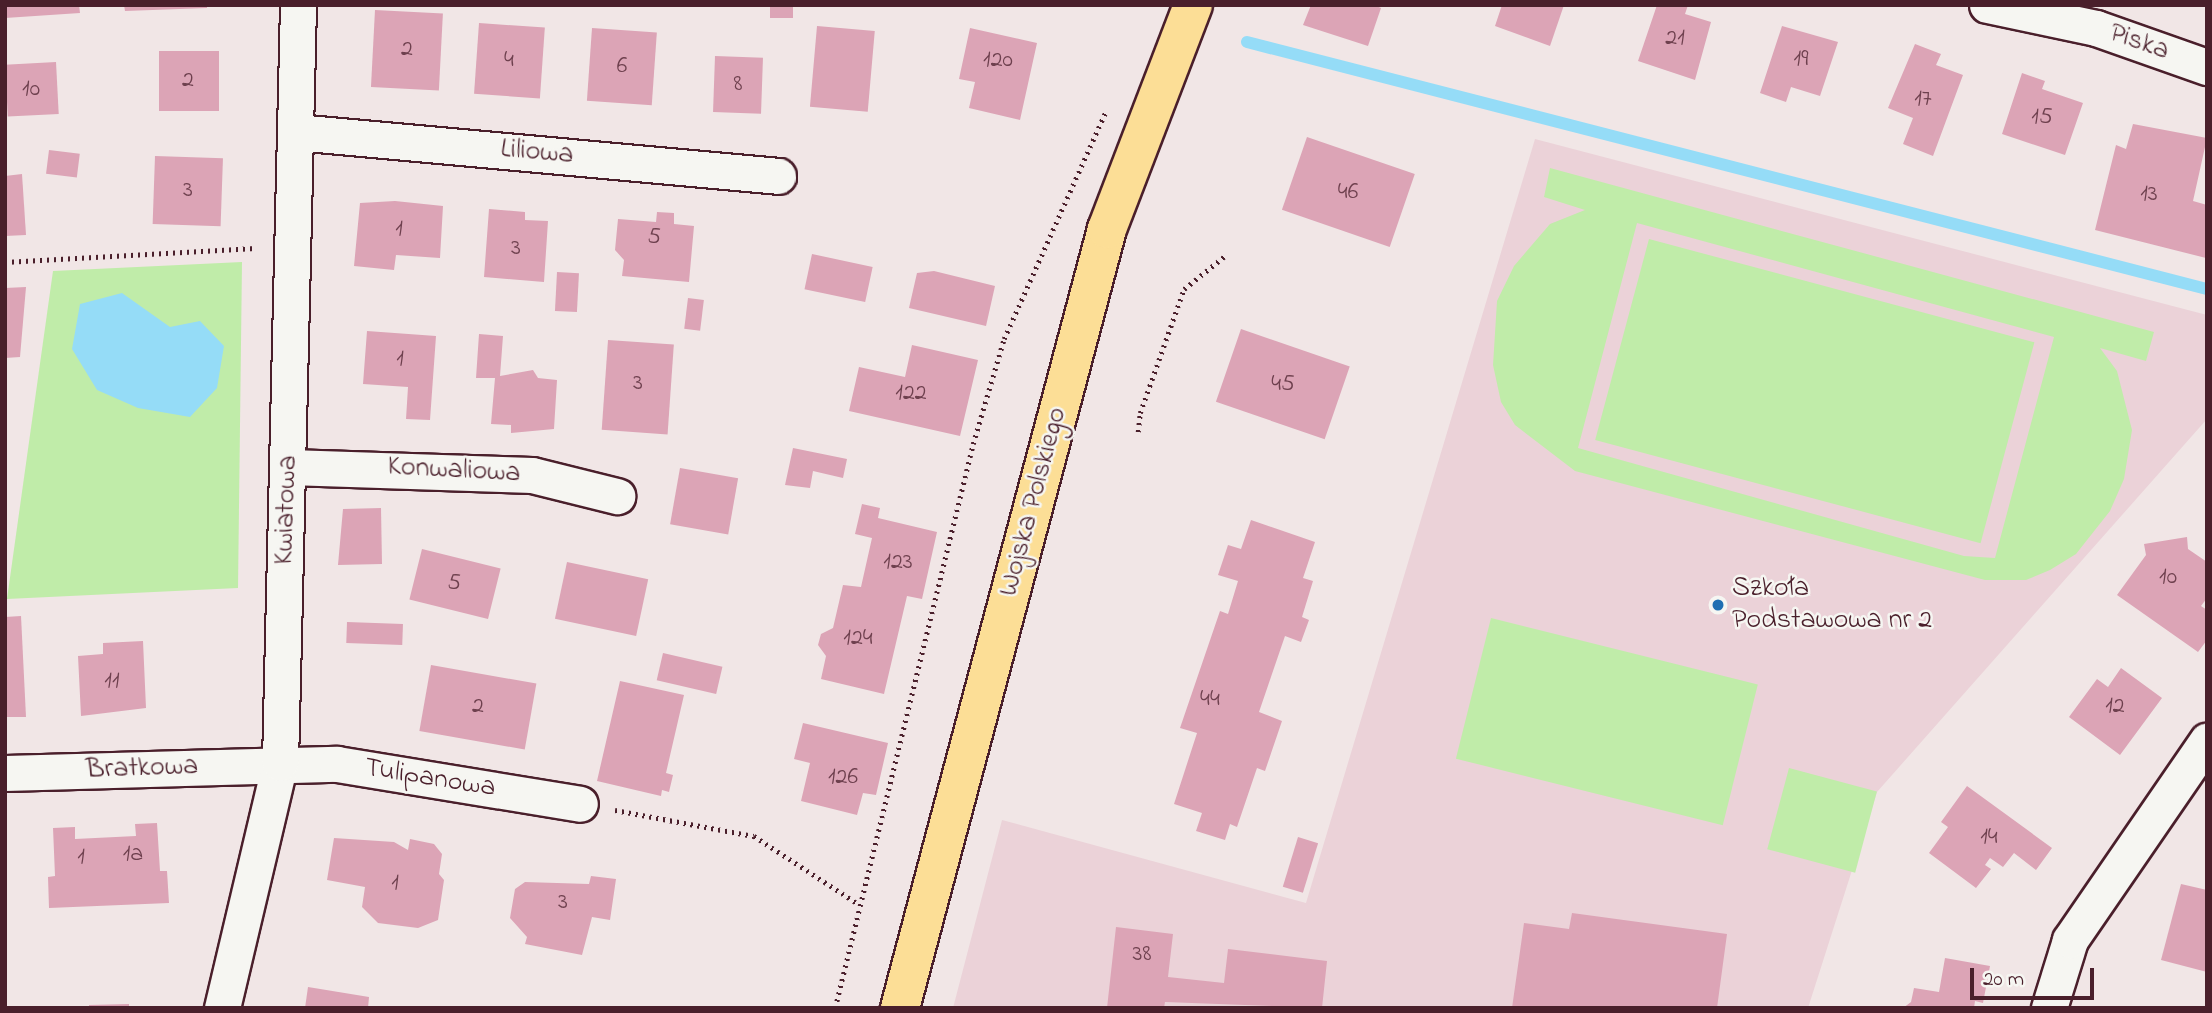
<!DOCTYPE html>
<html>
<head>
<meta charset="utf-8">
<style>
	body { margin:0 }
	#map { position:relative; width:2212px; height:1013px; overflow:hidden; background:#f1e6e6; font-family:"Indie Flower",sans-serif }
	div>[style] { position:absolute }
	.built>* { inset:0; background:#ebd2d8 }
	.green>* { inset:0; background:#c0eca9; transform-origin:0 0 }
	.water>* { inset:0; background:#95dcf7 }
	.stream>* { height:12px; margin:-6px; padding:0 6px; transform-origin:6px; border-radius:6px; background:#95dcf7 }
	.building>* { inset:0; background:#dca4b6; transform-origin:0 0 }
	.path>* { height:4.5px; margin-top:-2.25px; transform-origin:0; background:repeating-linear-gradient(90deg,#4a1f2b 0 2px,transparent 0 7px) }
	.roads { filter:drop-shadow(2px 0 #4a1f2b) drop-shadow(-2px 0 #4a1f2b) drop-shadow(0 2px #4a1f2b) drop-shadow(0 -2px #4a1f2b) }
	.street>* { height:35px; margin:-17.5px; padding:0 17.5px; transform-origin:17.5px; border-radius:17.5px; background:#f6f6f2 }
	.primary>* { height:38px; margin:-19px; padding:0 19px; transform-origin:19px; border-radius:19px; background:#fcde96 }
	.dots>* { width:19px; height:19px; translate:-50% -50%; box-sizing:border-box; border:4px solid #f6f6f2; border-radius:50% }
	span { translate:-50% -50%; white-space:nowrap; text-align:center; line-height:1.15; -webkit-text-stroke:5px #f6f6f2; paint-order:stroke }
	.number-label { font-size:24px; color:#6e404e }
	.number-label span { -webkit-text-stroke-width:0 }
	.street-label { font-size:28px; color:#4a1f2b }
	.poi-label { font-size:28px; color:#4a1f2b }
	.left { translate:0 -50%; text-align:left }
	.frame { position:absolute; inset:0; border:7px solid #4a1f2b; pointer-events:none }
	.scale { position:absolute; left:1970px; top:968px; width:124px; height:32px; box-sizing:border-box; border:4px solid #4a1f2b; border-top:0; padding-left:9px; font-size:21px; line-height:24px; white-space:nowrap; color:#4a1f2b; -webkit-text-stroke:5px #f6f6f2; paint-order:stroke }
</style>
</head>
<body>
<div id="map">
	<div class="built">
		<i style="clip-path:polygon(1535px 139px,2207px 315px,2207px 419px,1877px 792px,1808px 1008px,953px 1008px,1002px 820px,1306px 903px)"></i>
	</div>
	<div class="green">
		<i style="clip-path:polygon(evenodd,1550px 168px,2154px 332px,2146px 361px,2100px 348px,2117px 371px,2132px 430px,2124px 479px,2110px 511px,2076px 554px,2050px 570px,2026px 580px,1985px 580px,1575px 471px,1515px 425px,1501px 402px,1493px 365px,1497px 301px,1514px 266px,1550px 224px,1585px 210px,1544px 197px,1550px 168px,1637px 223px,2054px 337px,1995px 558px,1964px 556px,1578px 448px,1637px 223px)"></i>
		<i style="left:1649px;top:239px;width:399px;height:208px;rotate:15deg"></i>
		<i style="clip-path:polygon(242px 262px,238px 588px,7px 599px,53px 271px)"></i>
		<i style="left:1491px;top:618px;width:275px;height:145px;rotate:14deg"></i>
		<i style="left:1789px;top:768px;width:91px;height:84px;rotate:15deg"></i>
	</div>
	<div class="water">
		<i style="clip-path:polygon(122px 293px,170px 327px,200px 321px,224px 346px,217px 388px,190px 417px,138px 408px,97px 390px,72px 349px,80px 304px)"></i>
	</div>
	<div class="stream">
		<i style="left:1247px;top:42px;width:991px;rotate:14.43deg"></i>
	</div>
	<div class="building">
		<i style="clip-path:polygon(5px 5px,79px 5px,80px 13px,5px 18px)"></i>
		<i style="clip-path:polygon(124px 5px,207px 5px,207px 8px,125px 11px)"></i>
		<i style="left:770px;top:5px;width:23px;height:13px"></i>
		<i style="clip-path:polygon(1311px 5px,1374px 5px,1381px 8px,1368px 46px,1303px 25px)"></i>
		<i style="clip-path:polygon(1502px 5px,1564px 5px,1550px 46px,1495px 26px)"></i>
		<i style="clip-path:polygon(1657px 5px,1688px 5px,1685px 14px,1711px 22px,1695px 80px,1638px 61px)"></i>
		<i style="left:375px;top:10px;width:68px;height:77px;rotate:3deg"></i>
		<i style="left:479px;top:23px;width:66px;height:71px;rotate:4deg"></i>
		<i style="left:817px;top:26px;width:58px;height:81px;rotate:5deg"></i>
		<i style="clip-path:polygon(1782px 26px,1838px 42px,1820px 96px,1791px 87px,1786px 102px,1760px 93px)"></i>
		<i style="left:592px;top:28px;width:65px;height:73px;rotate:4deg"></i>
		<i style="clip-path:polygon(970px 28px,1037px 43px,1020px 120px,969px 108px,975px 82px,959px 79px)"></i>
		<i style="clip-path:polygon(1915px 44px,1941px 54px,1936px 65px,1963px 75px,1933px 156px,1903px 144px,1913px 118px,1888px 108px)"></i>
		<i style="left:159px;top:51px;width:60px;height:60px"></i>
		<i style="left:715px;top:56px;width:48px;height:56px;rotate:2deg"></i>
		<i style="left:56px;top:62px;width:52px;height:51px;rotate:87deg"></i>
		<i style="clip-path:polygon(2022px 73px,2045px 81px,2042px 89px,2083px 103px,2065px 155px,2002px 134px)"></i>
		<i style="clip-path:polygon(2133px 124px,2207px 138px,2193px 201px,2207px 205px,2207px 268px,2206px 258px,2095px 230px,2116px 145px,2126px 149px)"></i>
		<i style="left:1307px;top:137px;width:114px;height:77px;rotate:19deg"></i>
		<i style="left:49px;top:150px;width:31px;height:24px;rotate:7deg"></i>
		<i style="left:155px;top:156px;width:68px;height:68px;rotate:2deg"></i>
		<i style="clip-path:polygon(22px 174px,26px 235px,5px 236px,5px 176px)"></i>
		<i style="clip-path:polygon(395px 201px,443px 206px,440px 258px,396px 255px,394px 270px,354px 266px,360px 203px)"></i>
		<i style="clip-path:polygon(489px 209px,525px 212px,525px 220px,548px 221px,544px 282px,484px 277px)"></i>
		<i style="clip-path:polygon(657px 212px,674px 213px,674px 224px,694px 226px,689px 282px,622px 276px,624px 260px,615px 250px,618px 219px,656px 222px)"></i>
		<i style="left:812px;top:254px;width:62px;height:36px;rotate:12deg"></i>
		<i style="clip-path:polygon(934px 271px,995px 286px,986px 326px,909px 308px,917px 273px)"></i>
		<i style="left:557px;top:272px;width:22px;height:39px;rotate:3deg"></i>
		<i style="clip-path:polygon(26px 287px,20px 357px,5px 358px,5px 288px)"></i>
		<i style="left:688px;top:298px;width:16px;height:31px;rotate:7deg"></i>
		<i style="left:1241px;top:329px;width:115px;height:77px;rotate:19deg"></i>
		<i style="clip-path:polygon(367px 331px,436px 336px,430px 420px,406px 419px,408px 387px,363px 384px)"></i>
		<i style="clip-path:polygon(479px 334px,503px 336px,500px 376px,533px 370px,538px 378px,557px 380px,554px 429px,511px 433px,511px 425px,491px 424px,495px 378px,476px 378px)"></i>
		<i style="left:608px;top:340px;width:66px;height:90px;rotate:4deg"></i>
		<i style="clip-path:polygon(912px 345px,978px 360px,960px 436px,849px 411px,859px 367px,905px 377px)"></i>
		<i style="clip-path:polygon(793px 448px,847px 459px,843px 478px,813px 471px,810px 488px,785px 485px)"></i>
		<i style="left:680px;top:468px;width:59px;height:57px;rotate:10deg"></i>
		<i style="clip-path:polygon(862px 504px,880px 508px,878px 518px,937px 532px,922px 599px,907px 596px,884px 694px,821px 679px,826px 656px,818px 645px,821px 634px,833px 628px,843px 585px,861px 587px,872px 538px,855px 534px)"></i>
		<i style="clip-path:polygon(381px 508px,382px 564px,338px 565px,343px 509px)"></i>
		<i style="clip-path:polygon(1251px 520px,1315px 542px,1303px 578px,1313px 581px,1302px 617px,1309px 620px,1301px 642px,1285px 636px,1259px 712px,1282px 721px,1265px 771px,1257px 768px,1237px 827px,1230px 824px,1225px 840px,1196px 831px,1202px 813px,1174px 804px,1197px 733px,1180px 728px,1220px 611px,1228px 614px,1238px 581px,1218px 575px,1228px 545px,1241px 549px)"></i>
		<i style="clip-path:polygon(2187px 537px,2188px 549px,2207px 562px,2207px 598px,2201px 606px,2207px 610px,2207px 640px,2198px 652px,2117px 595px,2146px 555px,2144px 544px)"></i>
		<i style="left:422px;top:549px;width:81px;height:52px;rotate:14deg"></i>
		<i style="left:567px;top:562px;width:83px;height:58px;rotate:12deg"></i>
		<i style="clip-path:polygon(21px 616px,26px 717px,5px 717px,5px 617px)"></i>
		<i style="left:347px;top:622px;width:56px;height:21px;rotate:2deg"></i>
		<i style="clip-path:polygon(143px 641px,146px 708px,81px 716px,78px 656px,103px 654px,103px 643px)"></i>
		<i style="left:663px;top:653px;width:61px;height:28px;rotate:13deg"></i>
		<i style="left:431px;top:665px;width:107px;height:67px;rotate:10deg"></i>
		<i style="clip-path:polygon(2121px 668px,2162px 698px,2120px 755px,2069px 717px,2097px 679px,2108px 687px)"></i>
		<i style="clip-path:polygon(620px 681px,684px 695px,666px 773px,673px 775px,669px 792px,662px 790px,661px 796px,597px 781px)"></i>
		<i style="clip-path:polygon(803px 723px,888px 743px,876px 795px,863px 793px,857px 815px,801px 801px,810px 763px,794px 759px)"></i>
		<i style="clip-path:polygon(1967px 786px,2052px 848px,2036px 870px,2014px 853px,2003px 867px,1990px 858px,1985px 865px,1991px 869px,1976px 888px,1929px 853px,1948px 827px,1941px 822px)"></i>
		<i style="clip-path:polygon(157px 823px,160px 871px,167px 871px,169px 903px,49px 908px,48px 877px,55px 876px,53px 828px,75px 827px,75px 839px,136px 836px,135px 824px)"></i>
		<i style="left:1298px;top:837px;width:21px;height:52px;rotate:17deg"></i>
		<i style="clip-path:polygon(334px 838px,394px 842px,408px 850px,410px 839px,434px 844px,442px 854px,439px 874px,444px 880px,438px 920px,418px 928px,378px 923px,362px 907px,365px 887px,327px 880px)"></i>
		<i style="clip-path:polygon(591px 876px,616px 879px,610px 920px,592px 917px,582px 955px,525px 944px,527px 937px,510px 918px,515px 889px,525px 882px,589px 884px)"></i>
		<i style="clip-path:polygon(2181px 884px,2207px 890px,2207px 972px,2161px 960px)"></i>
		<i style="clip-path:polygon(1572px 913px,1727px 934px,1717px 1008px,1512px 1008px,1524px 923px,1569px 929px)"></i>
		<i style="clip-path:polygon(1116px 927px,1173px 934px,1168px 977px,1224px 983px,1228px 949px,1327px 961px,1322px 1008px,1165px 1002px,1164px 1008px,1107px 1008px)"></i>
		<i style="clip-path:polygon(1945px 958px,1990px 966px,1983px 1003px,1975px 1001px,1974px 1008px,1903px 1008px,1911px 1002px,1914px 988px,1939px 992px)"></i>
		<i style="clip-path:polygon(308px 987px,369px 997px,368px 1008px,305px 1008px)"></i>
		<i style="clip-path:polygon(129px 1004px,129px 1008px,89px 1008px,89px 1005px)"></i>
	</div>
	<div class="path">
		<i style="left:5px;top:262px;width:251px;rotate:-3.2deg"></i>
		<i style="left:1138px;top:432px;width:19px;rotate:-84deg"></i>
		<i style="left:1140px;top:413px;width:132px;rotate:-70.5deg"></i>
		<i style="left:1184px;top:289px;width:54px;rotate:-39deg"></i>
		<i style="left:615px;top:810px;width:141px;rotate:10.6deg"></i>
		<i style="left:754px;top:836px;width:126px;rotate:33.1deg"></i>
		<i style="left:835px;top:1008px;width:581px;rotate:-76.25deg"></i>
		<i style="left:973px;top:444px;width:109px;rotate:-73.6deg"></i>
		<i style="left:1004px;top:339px;width:248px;rotate:-65.9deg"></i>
	</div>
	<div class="roads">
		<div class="street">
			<i style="left:1987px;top:5px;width:111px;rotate:11.9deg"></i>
			<i style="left:2096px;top:28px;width:118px;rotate:19.4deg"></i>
			<i style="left:296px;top:132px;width:484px;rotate:5.2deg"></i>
			<i style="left:289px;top:467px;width:243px;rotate:1.9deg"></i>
			<i style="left:532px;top:475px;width:88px;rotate:13.9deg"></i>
			<i style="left:5px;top:773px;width:332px;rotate:-1.6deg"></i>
			<i style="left:337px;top:764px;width:246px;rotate:9.3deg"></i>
			<i style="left:222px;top:1008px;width:252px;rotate:-76.7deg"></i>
			<i style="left:280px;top:763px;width:758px;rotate:-88.64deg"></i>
			<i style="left:2049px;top:1008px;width:71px;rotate:-72.8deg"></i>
			<i style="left:2070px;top:940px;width:242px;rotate:-55.5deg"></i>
		</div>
		<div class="primary">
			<i style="left:900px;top:1008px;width:806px;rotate:-75.12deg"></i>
			<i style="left:1107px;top:229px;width:240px;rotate:-69deg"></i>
		</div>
	</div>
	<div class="dots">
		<i style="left:1718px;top:605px;background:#1f6fb2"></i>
	</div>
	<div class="number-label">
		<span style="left:1675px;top:39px">21</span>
		<span style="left:407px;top:50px">2</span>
		<span style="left:1801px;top:60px">19</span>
		<span style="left:509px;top:61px">4</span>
		<span style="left:998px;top:61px">120</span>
		<span style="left:622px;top:67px">6</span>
		<span style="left:188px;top:81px">2</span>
		<span style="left:738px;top:85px">8</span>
		<span style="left:31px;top:90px">10</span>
		<span style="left:1923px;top:100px">17</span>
		<span style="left:2042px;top:118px">15</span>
		<span style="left:188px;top:191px">3</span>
		<span style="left:1348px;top:193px">46</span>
		<span style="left:2149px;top:195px">13</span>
		<span style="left:399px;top:230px">1</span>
		<span style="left:654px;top:238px">5</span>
		<span style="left:516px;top:249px">3</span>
		<span style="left:400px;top:360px">1</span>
		<span style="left:638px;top:384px">3</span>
		<span style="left:1283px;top:385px">45</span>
		<span style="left:911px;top:394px">122</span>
		<span style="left:898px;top:563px">123</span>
		<span style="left:2168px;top:578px">10</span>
		<span style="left:454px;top:584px">5</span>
		<span style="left:858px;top:639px">124</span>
		<span style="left:112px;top:682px">11</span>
		<span style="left:1210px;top:700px">44</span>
		<span style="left:478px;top:707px">2</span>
		<span style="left:2115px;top:707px">12</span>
		<span style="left:843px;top:778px">126</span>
		<span style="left:1989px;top:838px">14</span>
		<span style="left:133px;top:855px">1a</span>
		<span style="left:81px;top:858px">1</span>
		<span style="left:395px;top:884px">1</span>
		<span style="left:563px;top:903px">3</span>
		<span style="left:1142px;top:955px">38</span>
	</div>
	<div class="street-label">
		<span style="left:2139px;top:43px;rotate:19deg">Piska</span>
		<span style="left:537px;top:153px;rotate:5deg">Liliowa</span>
		<span style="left:454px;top:471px;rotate:3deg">Konwaliowa</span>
		<span style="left:1034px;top:502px;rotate:-75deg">Wojska Polskiego</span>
		<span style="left:287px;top:510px;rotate:-88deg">Kwiatowa</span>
		<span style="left:142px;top:769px;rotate:-2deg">Bratkowa</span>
		<span style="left:430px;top:779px;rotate:9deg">Tulipanowa</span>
	</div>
	<div class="poi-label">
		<span class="left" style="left:1732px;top:605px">Szkoła<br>Podstawowa nr 2</span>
	</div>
	<div class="frame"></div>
	<div class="scale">20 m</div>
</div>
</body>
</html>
